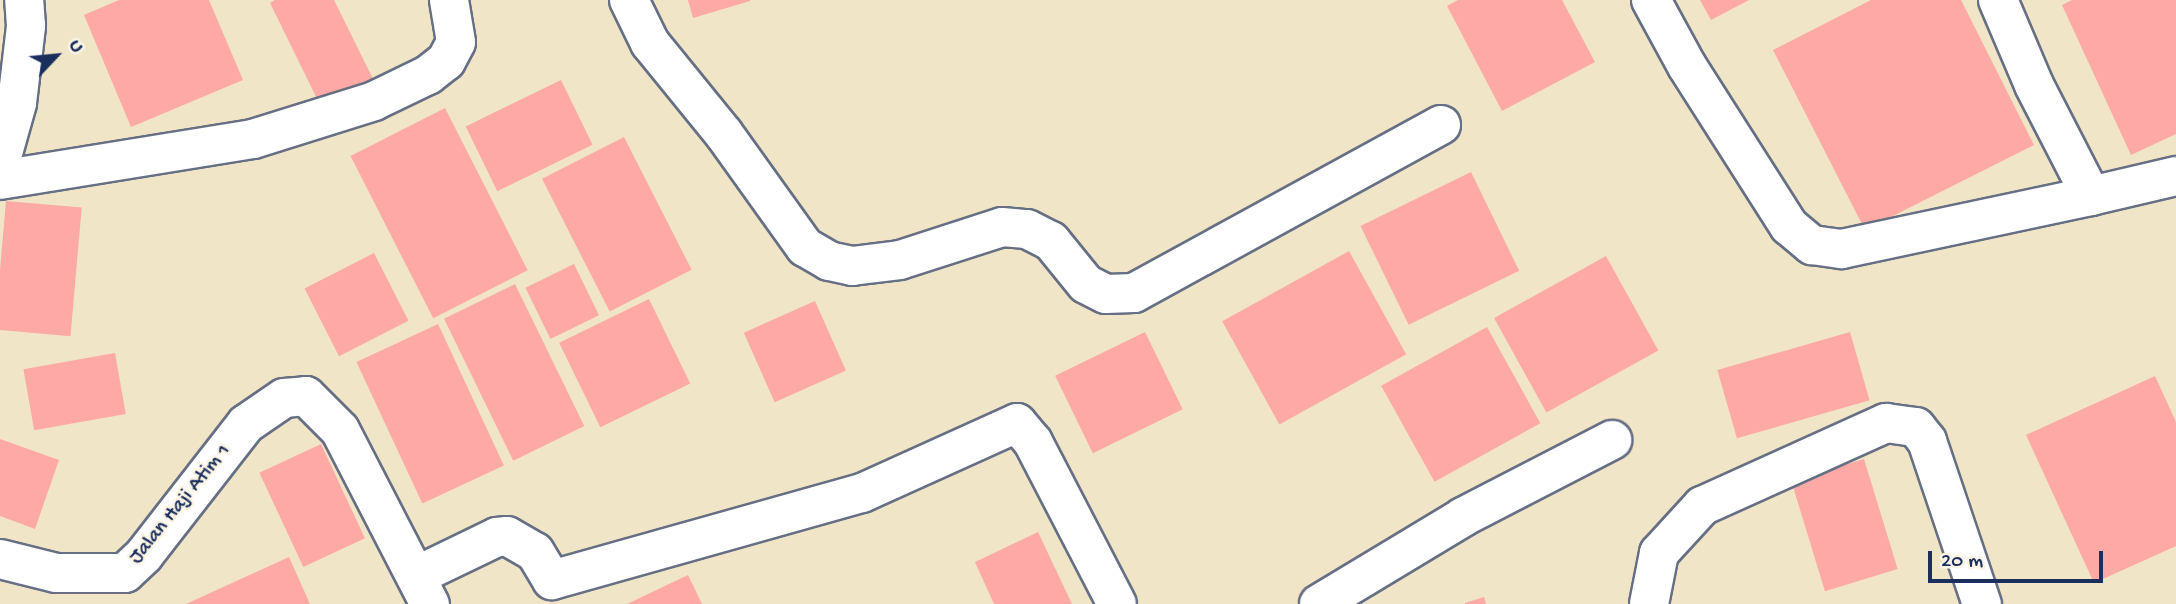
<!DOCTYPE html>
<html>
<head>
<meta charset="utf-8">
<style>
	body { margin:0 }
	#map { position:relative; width:2176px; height:604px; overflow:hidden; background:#f0e5c7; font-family:"Gochi Hand",sans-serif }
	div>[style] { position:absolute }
	.building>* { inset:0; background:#fea9a5; transform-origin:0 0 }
	.roads { filter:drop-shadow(2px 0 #666f83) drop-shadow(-2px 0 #666f83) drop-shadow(0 2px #666f83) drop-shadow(0 -2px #666f83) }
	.minor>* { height:38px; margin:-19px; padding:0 19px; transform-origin:19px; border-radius:19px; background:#fff }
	span { translate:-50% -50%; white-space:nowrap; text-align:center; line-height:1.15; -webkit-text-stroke:5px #fcf5e5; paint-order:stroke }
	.street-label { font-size:21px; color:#1b2f5e }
	.north { position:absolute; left:21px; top:21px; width:70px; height:70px; -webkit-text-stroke:5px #fcf5e5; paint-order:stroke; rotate:64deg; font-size:19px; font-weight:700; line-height:28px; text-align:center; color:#1b2f5e }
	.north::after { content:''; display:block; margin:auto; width:24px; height:32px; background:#1b2f5e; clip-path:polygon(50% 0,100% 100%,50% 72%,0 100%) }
	.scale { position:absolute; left:1928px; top:551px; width:175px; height:32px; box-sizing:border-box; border:4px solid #1b2f5e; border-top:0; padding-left:9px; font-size:21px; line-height:24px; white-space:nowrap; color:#1b2f5e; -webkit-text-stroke:5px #fcf5e5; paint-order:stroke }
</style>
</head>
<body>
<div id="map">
	<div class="building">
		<i style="clip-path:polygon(119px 0,209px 0,243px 80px,131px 127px,84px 15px)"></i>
		<i style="clip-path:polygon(275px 0,334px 0,377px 87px,324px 113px,270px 3px)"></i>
		<i style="clip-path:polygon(688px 0,750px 0,750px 1px,693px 18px)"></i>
		<i style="clip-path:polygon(1458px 0,1562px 0,1595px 62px,1502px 111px,1447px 6px)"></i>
		<i style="clip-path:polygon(1700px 0,1749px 0,1711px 20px)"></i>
		<i style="clip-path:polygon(1871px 0,1961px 0,2034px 145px,1865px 230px,1773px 50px)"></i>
		<i style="clip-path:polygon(2072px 0,2176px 0,2176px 134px,2131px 155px,2062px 5px)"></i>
		<i style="left:561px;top:80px;width:72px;height:106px;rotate:64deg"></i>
		<i style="left:445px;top:108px;width:182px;height:106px;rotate:63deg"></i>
		<i style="left:624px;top:137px;width:149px;height:92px;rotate:63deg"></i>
		<i style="left:1471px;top:172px;width:110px;height:123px;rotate:64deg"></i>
		<i style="left:6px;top:201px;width:76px;height:129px;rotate:5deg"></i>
		<i style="left:1349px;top:251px;width:118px;height:145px;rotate:61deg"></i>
		<i style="left:374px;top:253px;width:76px;height:78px;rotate:63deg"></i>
		<i style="left:1606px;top:256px;width:108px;height:128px;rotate:61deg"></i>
		<i style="left:574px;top:264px;width:57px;height:54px;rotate:64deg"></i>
		<i style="left:515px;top:284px;width:158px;height:79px;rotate:64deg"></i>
		<i style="left:649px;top:299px;width:94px;height:100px;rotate:64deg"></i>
		<i style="left:815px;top:301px;width:76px;height:78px;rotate:66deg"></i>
		<i style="left:438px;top:324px;width:156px;height:90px;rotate:65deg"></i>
		<i style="left:1487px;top:327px;width:110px;height:121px;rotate:61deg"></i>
		<i style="left:1145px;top:332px;width:86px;height:100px;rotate:64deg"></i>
		<i style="left:1850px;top:332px;width:71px;height:138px;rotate:74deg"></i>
		<i style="left:115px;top:353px;width:62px;height:93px;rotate:80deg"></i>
		<i style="clip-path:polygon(2155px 376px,2176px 422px,2176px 546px,2094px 583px,2026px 435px)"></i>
		<i style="clip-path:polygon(0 439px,59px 460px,35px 529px,0 516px)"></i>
		<i style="left:321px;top:444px;width:104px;height:68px;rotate:65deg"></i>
		<i style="left:1864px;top:459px;width:115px;height:76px;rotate:73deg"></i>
		<i style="clip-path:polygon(1038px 532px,1072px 604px,994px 604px,975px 562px)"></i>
		<i style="clip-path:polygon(289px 557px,310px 604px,186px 604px)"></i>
		<i style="clip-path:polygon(688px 575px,702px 604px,627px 604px)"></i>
		<i style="clip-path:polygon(1484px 597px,1486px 604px,1465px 604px,1465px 603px)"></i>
	</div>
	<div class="roads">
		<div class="minor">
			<i style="left:629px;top:0;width:48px;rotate:64deg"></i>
			<i style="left:650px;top:43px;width:117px;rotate:50.9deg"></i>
			<i style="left:724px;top:134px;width:139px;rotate:54.4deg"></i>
			<i style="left:805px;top:247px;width:28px;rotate:30deg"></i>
			<i style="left:829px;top:261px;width:24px;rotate:12deg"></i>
			<i style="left:852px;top:266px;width:48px;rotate:-7.1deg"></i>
			<i style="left:900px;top:260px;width:107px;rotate:-17.9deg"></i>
			<i style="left:1002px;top:227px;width:25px;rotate:5deg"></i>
			<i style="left:1027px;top:229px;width:27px;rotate:27deg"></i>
			<i style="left:1051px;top:241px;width:55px;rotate:50.9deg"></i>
			<i style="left:1086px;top:284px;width:22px;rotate:27deg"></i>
			<i style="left:1106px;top:294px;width:28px;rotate:-2deg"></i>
			<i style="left:1134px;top:293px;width:350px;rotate:-28.7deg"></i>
			<i style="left:1651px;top:0;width:75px;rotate:61.4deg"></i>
			<i style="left:1687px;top:66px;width:190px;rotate:57.5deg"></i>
			<i style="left:1789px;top:226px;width:30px;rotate:40deg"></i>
			<i style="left:1812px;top:245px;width:30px;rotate:8deg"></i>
			<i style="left:1842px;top:249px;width:255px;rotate:-12deg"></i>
			<i style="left:1998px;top:0;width:92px;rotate:67deg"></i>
			<i style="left:2034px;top:85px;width:125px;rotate:62.8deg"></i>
			<i style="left:2091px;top:196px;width:87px;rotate:-13.2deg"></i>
			<i style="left:0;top:164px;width:63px;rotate:-74.4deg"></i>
			<i style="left:17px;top:103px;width:78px;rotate:-83.3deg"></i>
			<i style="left:26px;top:26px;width:26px;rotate:-94deg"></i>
			<i style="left:0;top:180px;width:256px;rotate:-9.2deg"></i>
			<i style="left:253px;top:139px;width:127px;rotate:-17.4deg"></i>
			<i style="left:374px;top:101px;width:60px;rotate:-25.7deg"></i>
			<i style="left:428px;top:75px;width:23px;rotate:-38deg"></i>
			<i style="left:446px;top:61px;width:21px;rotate:-62deg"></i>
			<i style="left:456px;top:42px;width:43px;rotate:-99.5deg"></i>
			<i style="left:0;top:559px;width:58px;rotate:14deg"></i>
			<i style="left:56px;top:573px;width:69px"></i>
			<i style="left:125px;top:573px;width:26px;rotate:-43deg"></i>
			<i style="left:144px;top:555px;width:166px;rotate:-52.1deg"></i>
			<i style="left:246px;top:424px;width:46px;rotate:-34.4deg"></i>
			<i style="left:284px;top:398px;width:22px;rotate:-5deg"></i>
			<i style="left:306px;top:396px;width:48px;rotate:45deg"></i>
			<i style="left:340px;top:430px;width:196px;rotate:62.7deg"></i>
			<i style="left:416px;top:576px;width:90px;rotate:-25.7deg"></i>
			<i style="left:497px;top:537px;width:10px;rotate:-6deg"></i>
			<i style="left:507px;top:536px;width:32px;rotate:30deg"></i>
			<i style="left:535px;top:552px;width:33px;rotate:59deg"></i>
			<i style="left:552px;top:580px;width:322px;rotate:-15.7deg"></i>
			<i style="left:862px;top:493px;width:170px;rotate:-24.3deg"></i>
			<i style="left:1017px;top:423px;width:25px;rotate:50deg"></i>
			<i style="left:1033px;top:442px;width:182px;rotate:62.6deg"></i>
			<i style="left:1319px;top:604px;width:168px;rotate:-31.1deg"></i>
			<i style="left:1463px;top:517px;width:168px;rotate:-27.3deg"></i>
			<i style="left:1649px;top:604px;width:52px;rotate:-78.9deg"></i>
			<i style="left:1659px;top:553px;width:64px;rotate:-47.5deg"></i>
			<i style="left:1702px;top:506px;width:202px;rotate:-24.3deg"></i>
			<i style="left:1886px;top:423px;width:30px;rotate:8deg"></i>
			<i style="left:1916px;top:427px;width:18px;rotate:52deg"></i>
			<i style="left:1927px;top:441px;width:172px;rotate:71.4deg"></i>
		</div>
	</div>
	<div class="street-label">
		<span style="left:181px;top:505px;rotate:-51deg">Jalan Haji Atim 1</span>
	</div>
	<div class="north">U</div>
	<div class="scale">20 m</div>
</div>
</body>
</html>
